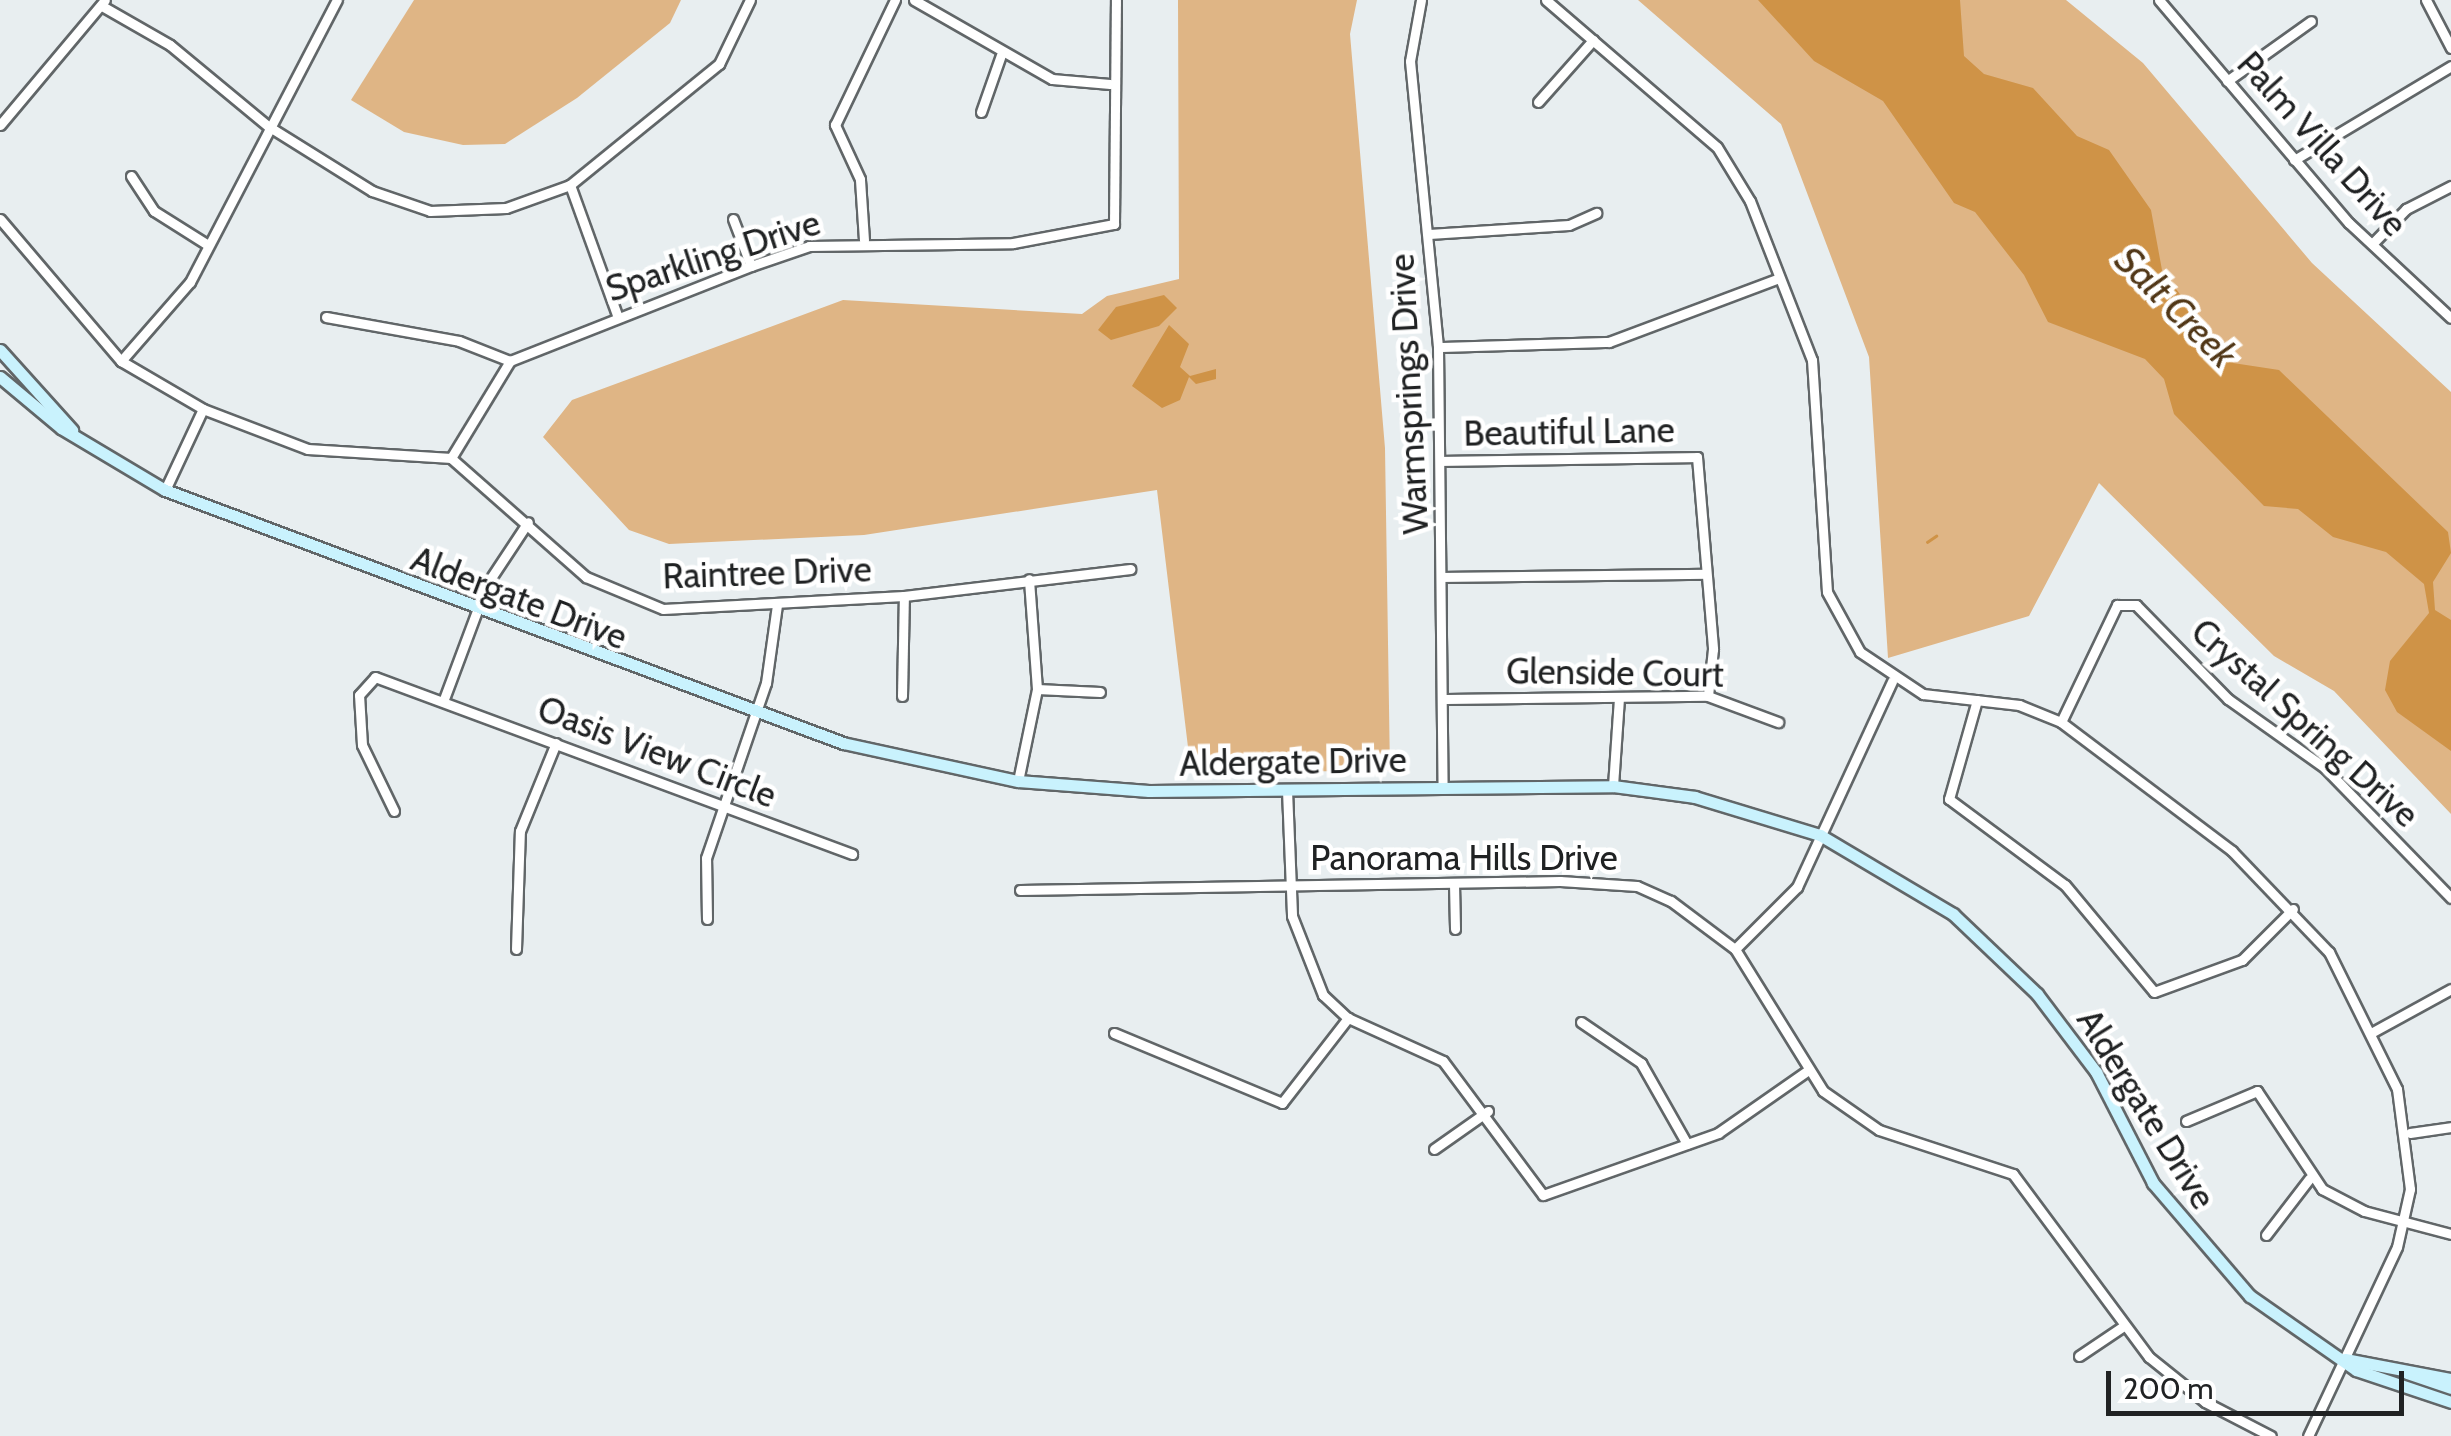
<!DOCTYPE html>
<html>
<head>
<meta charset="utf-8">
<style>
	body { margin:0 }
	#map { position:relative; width:2451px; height:1436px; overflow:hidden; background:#e8eef0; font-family:Cabin,sans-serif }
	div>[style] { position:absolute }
	.green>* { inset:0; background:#dfb585 }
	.water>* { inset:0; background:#cf9347 }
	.stream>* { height:2.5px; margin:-1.25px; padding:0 1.25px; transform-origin:1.25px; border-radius:1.25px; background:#cf9347 }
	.roads { filter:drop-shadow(2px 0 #616668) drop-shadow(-2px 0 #616668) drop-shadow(0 2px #616668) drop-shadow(0 -2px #616668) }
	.street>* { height:9px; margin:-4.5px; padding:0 4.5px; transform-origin:4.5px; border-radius:4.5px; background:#fff }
	.secondary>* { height:11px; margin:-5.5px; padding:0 5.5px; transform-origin:5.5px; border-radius:5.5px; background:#c9f2fd }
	span { translate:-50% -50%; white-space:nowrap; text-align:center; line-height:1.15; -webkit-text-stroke:9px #fff; paint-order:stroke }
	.street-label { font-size:35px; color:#202223 }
	.water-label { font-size:38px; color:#513717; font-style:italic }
	.scale { position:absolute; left:2106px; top:1371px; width:298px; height:45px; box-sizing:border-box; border:5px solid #202223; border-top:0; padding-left:12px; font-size:30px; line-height:35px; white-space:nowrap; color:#202223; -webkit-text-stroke:8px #fff; paint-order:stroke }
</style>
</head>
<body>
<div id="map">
	<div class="green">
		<i style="clip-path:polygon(414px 0,681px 0,670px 23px,577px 98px,505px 144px,463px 145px,404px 132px,351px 100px)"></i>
		<i style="clip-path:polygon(1178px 0,1357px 0,1350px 34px,1385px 448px,1390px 771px,1191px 772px,1157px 490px,864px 535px,669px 544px,629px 530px,543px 437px,572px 400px,843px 300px,1082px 314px,1107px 296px,1179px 279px)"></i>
		<i style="clip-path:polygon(1638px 0,2066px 0,2143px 63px,2312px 263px,2451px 392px,2451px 814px,2334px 691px,2274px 656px,2099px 483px,2029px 616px,1888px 658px,1869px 357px,1781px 124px)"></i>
	</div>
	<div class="water">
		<i style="clip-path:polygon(1758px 0,1960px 0,1964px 56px,1984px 74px,2033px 88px,2077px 136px,2109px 150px,2151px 210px,2162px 270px,2222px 351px,2233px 363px,2279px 370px,2448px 532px,2451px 553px,2433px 582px,2435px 610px,2451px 620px,2451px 751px,2397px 712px,2385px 690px,2390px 661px,2429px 613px,2424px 584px,2386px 552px,2333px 537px,2298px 509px,2264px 506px,2174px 414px,2164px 379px,2145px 359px,2048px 322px,2024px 275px,1975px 212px,1954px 203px,1883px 101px,1814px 61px)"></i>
		<i style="clip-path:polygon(1164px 295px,1177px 308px,1159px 326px,1111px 340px,1098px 330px,1116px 307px)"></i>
		<i style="clip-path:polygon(1169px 325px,1189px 344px,1180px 367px,1190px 376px,1216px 369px,1216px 379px,1196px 384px,1189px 377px,1180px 400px,1162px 408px,1132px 386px)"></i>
	</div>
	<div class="stream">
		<i style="left:1927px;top:542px;width:11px;rotate:-34deg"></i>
	</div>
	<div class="roads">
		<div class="street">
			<i style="left:914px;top:0;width:159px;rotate:29.8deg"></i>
			<i style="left:1052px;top:79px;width:58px;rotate:4.9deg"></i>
			<i style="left:1421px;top:0;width:62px;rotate:100.2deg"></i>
			<i style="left:1410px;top:61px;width:287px;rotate:84.4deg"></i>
			<i style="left:1438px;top:347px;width:441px;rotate:89.4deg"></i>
			<i style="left:1546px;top:0;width:225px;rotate:40.7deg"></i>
			<i style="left:1717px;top:147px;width:63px;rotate:58.6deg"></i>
			<i style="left:1750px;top:201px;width:171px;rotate:68.7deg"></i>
			<i style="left:1812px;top:360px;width:232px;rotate:86.3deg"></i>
			<i style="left:1827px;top:592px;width:68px;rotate:61.2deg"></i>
			<i style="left:1860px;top:652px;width:76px;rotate:33.7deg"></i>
			<i style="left:1923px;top:694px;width:97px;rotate:6.5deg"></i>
			<i style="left:2019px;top:705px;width:45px;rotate:22deg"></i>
			<i style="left:2061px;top:722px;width:214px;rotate:37deg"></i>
			<i style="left:2232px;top:851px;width:140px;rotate:46.2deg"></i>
			<i style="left:2329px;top:952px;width:153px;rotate:63.6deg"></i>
			<i style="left:2397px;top:1089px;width:101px;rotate:82.6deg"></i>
			<i style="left:2410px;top:1189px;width:59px;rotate:102.6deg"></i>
			<i style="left:2397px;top:1247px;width:209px;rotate:115.2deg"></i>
			<i style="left:2159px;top:0;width:293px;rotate:49.6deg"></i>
			<i style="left:2349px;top:223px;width:139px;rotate:43deg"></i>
			<i style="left:2426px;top:0;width:54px;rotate:62.5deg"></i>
			<i style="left:102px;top:6px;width:78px;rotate:29.8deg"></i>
			<i style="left:170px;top:45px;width:127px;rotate:39.6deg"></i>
			<i style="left:268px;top:126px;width:123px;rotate:32deg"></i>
			<i style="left:372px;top:191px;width:61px;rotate:19deg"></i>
			<i style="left:430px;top:211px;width:76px;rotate:-2.3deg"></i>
			<i style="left:506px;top:208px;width:68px;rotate:-19.8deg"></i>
			<i style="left:570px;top:185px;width:192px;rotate:-39.1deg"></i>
			<i style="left:719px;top:64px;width:71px;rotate:-64.2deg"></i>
			<i style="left:2227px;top:81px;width:103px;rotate:-35.5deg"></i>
			<i style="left:1538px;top:102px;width:83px;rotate:-48.4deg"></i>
			<i style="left:981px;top:112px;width:60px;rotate:-70.7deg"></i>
			<i style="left:0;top:125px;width:163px;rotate:-50deg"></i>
			<i style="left:2294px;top:160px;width:183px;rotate:-30.9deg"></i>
			<i style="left:131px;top:176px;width:42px;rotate:56.7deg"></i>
			<i style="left:154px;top:211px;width:64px;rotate:32.2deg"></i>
			<i style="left:570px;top:185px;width:138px;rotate:70.1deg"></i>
			<i style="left:0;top:219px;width:187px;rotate:49.6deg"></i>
			<i style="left:121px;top:361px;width:95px;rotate:30.3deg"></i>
			<i style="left:203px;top:409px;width:112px;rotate:20.9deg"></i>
			<i style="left:308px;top:449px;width:143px;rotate:3.6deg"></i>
			<i style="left:451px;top:458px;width:180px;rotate:41.4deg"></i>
			<i style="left:586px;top:577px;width:83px;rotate:22.6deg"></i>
			<i style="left:663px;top:609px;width:241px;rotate:-3.1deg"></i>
			<i style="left:904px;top:596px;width:228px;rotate:-6.8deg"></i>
			<i style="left:733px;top:219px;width:50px;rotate:69deg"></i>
			<i style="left:1429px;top:234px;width:140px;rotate:-3.7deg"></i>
			<i style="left:1569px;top:225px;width:30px;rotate:-24deg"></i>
			<i style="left:864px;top:240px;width:61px;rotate:-93.8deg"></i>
			<i style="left:860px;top:179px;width:60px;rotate:-114.8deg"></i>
			<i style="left:835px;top:125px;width:139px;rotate:-64.4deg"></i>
			<i style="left:2372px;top:244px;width:49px;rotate:-45.8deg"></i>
			<i style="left:2406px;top:209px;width:51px;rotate:-27.1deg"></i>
			<i style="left:326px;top:317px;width:135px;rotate:10.2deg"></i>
			<i style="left:459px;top:341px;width:55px;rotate:21.4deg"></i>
			<i style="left:1438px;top:347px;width:171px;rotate:-1.7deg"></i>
			<i style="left:1609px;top:342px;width:182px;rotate:-20.6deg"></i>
			<i style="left:121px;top:361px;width:105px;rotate:-48.9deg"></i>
			<i style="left:190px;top:282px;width:318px;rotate:-62.5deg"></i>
			<i style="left:451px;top:458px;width:114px;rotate:-58.7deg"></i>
			<i style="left:510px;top:361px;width:259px;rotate:-21.5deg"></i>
			<i style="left:751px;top:266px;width:61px;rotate:-19deg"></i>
			<i style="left:809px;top:246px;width:204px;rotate:-0.8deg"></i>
			<i style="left:1013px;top:243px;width:103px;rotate:-10.7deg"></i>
			<i style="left:1114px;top:224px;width:224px;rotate:-89.5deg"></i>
			<i style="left:1442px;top:461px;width:255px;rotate:-0.9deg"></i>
			<i style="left:1697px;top:457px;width:193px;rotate:85.2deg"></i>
			<i style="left:1713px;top:649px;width:47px;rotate:96.1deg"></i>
			<i style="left:165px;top:490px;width:89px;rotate:-64.9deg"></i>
			<i style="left:1444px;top:577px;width:260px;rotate:-0.7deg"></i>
			<i style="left:1037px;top:689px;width:63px;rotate:2.7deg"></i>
			<i style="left:902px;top:696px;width:100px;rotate:-88.9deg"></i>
			<i style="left:444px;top:699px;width:123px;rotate:-69.5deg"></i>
			<i style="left:487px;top:584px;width:74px;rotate:-56.5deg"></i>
			<i style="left:1446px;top:699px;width:262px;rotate:-0.7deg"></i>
			<i style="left:1708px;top:696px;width:75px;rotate:20.4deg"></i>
			<i style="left:1977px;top:700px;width:103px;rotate:105.8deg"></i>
			<i style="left:1949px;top:799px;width:144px;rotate:36.6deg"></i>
			<i style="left:2065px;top:885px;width:139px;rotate:50.2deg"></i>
			<i style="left:2154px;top:992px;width:94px;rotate:-20deg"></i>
			<i style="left:2242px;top:960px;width:72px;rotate:-45deg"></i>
			<i style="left:2061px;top:722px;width:130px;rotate:-64.4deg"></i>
			<i style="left:2117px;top:605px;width:19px"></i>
			<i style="left:2136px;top:605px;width:132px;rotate:45.6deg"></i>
			<i style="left:2228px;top:699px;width:119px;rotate:35.4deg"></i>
			<i style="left:2325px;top:768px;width:181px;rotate:45.9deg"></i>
			<i style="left:1018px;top:781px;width:94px;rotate:-78.3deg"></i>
			<i style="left:1037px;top:689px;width:110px;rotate:-94.2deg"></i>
			<i style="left:1613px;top:786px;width:88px;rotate:-86.1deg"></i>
			<i style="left:1287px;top:790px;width:126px;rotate:87.7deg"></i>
			<i style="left:1292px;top:916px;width:85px;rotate:68.6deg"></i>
			<i style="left:1323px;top:995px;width:34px;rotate:43deg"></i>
			<i style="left:1348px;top:1018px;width:104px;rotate:24.4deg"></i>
			<i style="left:1443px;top:1061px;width:167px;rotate:53.3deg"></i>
			<i style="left:1543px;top:1195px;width:186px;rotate:-19.5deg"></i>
			<i style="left:1718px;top:1133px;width:108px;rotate:-34.9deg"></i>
			<i style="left:394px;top:811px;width:73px;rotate:-115.9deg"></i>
			<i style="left:362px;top:745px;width:50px;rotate:-93.4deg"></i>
			<i style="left:359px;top:695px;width:24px;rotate:-48deg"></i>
			<i style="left:375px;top:677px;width:509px;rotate:20.36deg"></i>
			<i style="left:1454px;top:884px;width:45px;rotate:88.7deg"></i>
			<i style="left:1020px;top:890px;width:540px;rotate:-0.95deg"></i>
			<i style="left:1560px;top:881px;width:77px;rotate:3.7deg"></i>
			<i style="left:1637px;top:886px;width:37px;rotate:24deg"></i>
			<i style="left:1671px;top:901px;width:80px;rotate:36.9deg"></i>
			<i style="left:1735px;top:949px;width:167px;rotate:58.2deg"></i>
			<i style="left:1823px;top:1091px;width:68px;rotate:34.9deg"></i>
			<i style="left:1879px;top:1130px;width:141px;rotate:18.2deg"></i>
			<i style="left:2013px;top:1174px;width:228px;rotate:53.4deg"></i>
			<i style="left:2149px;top:1357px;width:72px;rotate:38.8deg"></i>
			<i style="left:2205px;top:1402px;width:74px;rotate:27.3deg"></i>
			<i style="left:707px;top:919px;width:61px;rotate:-90.9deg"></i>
			<i style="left:706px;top:858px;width:185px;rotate:-71.1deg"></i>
			<i style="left:766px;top:683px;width:79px;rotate:-82deg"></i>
			<i style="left:516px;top:949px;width:118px;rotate:-88.1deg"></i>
			<i style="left:520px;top:831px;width:95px;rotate:-67.8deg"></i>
			<i style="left:1735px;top:949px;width:88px;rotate:-45deg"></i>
			<i style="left:1797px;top:887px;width:227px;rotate:-65.2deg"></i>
			<i style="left:1581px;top:1022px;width:73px;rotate:34.3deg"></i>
			<i style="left:1641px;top:1063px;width:93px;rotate:60.4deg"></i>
			<i style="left:1114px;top:1033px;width:182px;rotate:22.6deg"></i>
			<i style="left:1282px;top:1103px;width:108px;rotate:-52.2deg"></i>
			<i style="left:2371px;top:1033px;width:91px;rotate:-28.8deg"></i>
			<i style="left:2186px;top:1121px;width:77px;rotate:-22.9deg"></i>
			<i style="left:2257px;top:1091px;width:118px;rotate:56.4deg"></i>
			<i style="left:2322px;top:1189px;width:47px;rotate:27.6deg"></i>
			<i style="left:2364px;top:1211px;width:90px;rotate:14.8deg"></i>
			<i style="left:2410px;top:1133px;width:41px;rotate:-8.3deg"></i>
			<i style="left:1434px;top:1149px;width:66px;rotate:-35.1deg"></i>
			<i style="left:2266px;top:1235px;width:71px;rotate:-52.5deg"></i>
			<i style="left:2079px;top:1356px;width:52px;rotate:-34deg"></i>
		</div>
		<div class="secondary">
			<i style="left:0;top:350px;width:108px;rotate:48deg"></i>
			<i style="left:0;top:377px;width:80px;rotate:39.9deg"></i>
			<i style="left:61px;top:428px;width:121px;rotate:30.8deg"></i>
			<i style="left:165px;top:490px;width:724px;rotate:20.46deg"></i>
			<i style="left:843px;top:743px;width:179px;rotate:12.3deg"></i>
			<i style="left:1018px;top:781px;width:131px;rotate:4.4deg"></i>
			<i style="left:1149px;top:791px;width:464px;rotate:-0.6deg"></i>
			<i style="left:1613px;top:786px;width:83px;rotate:7.6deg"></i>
			<i style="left:1695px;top:797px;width:131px;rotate:16.9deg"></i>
			<i style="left:1820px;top:835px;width:155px;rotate:30.7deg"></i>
			<i style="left:1953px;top:914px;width:116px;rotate:43.6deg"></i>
			<i style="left:2037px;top:994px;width:98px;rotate:52.9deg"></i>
			<i style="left:2096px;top:1072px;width:125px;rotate:62.8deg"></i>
			<i style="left:2153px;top:1183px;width:149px;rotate:49.4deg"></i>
			<i style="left:2250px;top:1296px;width:129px;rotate:34.9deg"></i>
			<i style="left:2356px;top:1370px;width:100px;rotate:18.6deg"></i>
			<i style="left:2345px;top:1359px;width:108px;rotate:10.7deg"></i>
			<i style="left:2407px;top:1373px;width:46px;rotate:18.8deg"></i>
		</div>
	</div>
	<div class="street-label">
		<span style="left:2322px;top:144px;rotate:48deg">Palm Villa Drive</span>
		<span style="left:713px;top:256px;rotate:-18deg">Sparkling Drive</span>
		<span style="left:1409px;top:394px;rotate:-93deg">Warmsprings Drive</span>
		<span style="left:1569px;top:432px;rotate:-1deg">Beautiful Lane</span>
		<span style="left:767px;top:573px;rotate:-2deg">Raintree Drive</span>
		<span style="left:519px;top:598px;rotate:21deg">Aldergate Drive</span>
		<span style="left:1615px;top:673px;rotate:1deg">Glenside Court</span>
		<span style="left:2305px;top:723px;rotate:42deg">Crystal Spring Drive</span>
		<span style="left:657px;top:752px;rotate:21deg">Oasis View Circle</span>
		<span style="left:1293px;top:762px;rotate:-1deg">Aldergate Drive</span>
		<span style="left:1464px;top:858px">Panorama Hills Drive</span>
		<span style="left:2146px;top:1109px;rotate:58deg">Aldergate Drive</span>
	</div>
	<div class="water-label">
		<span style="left:2176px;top:307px;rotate:45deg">Salt Creek</span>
	</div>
	<div class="scale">200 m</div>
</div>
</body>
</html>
